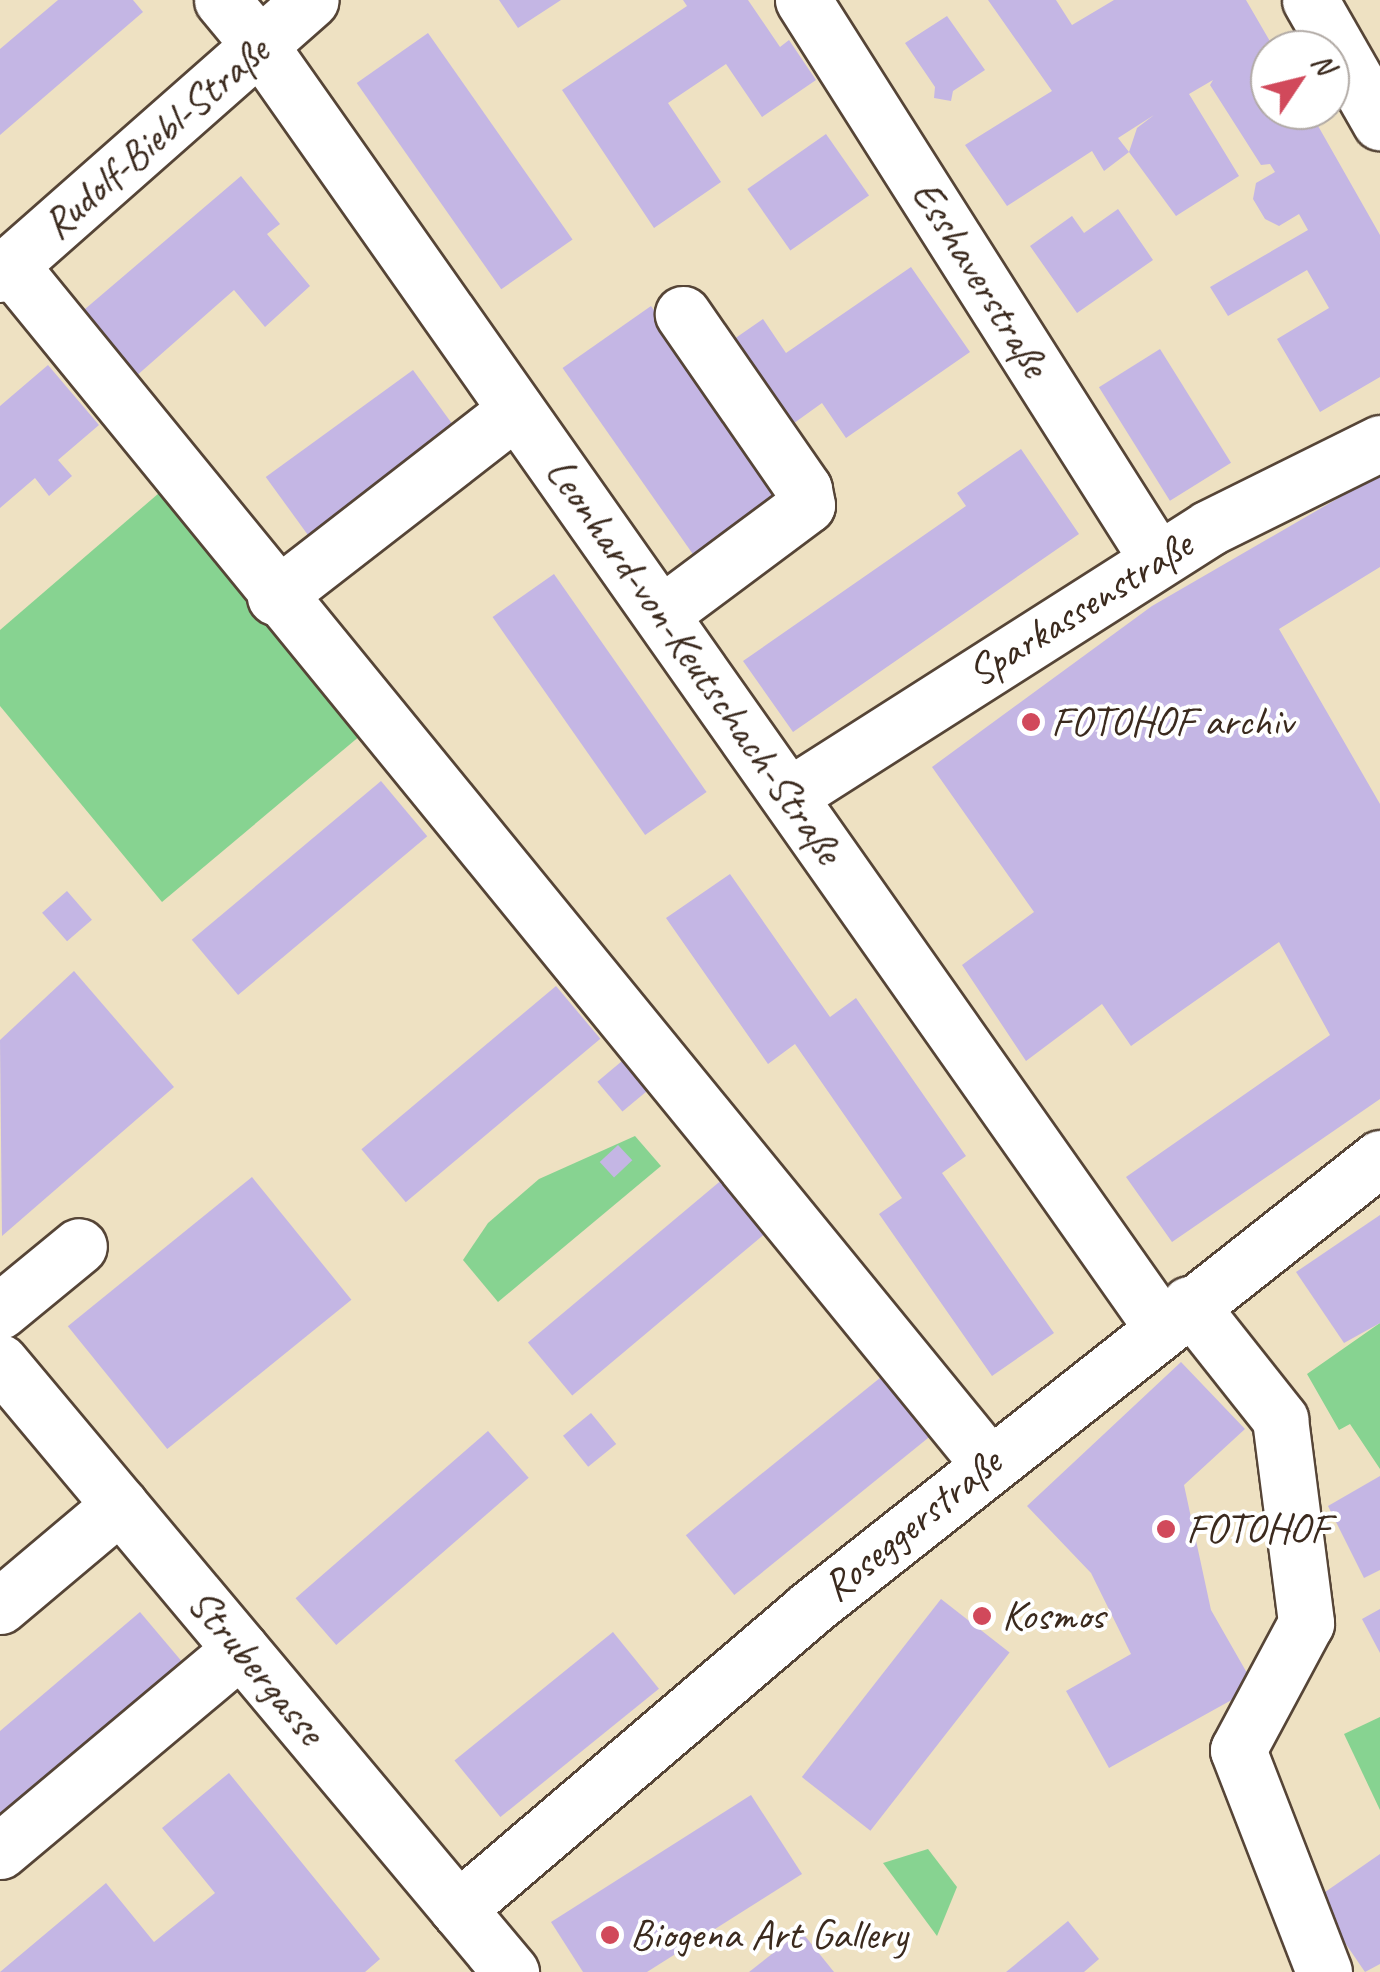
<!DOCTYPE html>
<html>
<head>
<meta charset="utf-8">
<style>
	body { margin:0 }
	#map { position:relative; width:1380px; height:1972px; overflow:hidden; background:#eee1c2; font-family:Caveat,sans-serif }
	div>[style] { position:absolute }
	.green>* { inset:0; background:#87d391 }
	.building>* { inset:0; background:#c4b6e4; transform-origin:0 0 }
	.roads { filter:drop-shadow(2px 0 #564537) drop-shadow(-2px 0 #564537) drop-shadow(0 2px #564537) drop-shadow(0 -2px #564537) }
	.minor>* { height:55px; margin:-27.5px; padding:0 27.5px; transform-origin:27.5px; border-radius:27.5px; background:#fff }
	.major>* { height:55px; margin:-27.5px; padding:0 27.5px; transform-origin:27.5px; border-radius:27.5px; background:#fff }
	.dots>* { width:28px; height:28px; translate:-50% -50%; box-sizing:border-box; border:5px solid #fff; border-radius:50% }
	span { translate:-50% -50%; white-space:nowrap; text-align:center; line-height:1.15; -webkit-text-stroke:8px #fff; paint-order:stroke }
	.street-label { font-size:42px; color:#3b2a1e }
	.poi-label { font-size:42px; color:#3b2a1e }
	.left { translate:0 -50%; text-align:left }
	.north { position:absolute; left:1250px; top:30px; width:100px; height:100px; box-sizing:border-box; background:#fff; border:2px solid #b1aaa5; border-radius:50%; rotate:55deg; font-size:28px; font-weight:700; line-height:40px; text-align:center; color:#3b2a1e }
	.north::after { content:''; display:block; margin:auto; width:35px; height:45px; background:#d1495b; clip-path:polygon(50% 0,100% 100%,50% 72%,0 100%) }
</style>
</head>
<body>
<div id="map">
	<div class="green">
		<i style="clip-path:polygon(166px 487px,367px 730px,162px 902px,0 706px,0 630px)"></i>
		<i style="clip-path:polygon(635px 1136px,661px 1166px,498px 1302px,463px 1260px,488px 1223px,539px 1179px)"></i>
		<i style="clip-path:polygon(1380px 1323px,1380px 1469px,1350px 1424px,1339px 1430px,1307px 1374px)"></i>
		<i style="clip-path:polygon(1380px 1717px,1380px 1810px,1344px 1734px)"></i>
		<i style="clip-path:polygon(928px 1849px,957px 1887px,937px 1936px,883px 1863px)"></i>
	</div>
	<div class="building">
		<i style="clip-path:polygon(58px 0,133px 0,143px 12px,0 135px,0 49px)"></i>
		<i style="clip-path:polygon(499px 0,561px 0,518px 28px)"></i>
		<i style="clip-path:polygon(683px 0,748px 0,780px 47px,789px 40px,816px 80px,762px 117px,726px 64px,668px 103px,721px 182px,654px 228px,562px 90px,687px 6px)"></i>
		<i style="clip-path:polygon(988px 0,1056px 0,1072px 25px,1114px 0,1246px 0,1275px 50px,1270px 110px,1309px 110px,1380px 235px,1380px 377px,1320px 412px,1277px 339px,1329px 308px,1307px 270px,1228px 316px,1210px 287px,1308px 230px,1299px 214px,1279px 226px,1265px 219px,1253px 199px,1256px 183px,1275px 172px,1270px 164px,1261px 165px,1210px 85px,1213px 80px,1189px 94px,1239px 176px,1176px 216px,1129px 152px,1137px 128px,1154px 115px,1118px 138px,1129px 152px,1104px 171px,1092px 151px,1007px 206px,965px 145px,1052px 91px)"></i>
		<i style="clip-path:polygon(947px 16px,985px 70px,953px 91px,951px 101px,934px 98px,935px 87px,905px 43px)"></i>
		<i style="left:428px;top:33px;width:252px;height:87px;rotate:55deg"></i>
		<i style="left:826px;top:134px;width:75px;height:96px;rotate:55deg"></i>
		<i style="clip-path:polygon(241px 176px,280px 224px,267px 234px,310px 286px,265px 327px,234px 290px,126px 385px,71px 321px)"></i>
		<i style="clip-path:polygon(1118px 209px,1153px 260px,1077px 313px,1030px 246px,1072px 216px,1084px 233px)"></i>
		<i style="clip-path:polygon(911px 267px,970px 352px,846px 438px,822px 403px,783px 431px,724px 346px,763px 319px,786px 353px)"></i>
		<i style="left:651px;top:306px;width:231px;height:108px;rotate:55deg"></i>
		<i style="left:1160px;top:349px;width:134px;height:72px;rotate:58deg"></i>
		<i style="clip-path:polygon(48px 365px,99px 425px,58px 460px,72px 476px,49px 496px,35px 478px,0 508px,0 406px)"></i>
		<i style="left:413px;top:370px;width:77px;height:182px;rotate:54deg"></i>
		<i style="clip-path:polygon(1021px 449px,1079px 534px,793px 732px,743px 661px,966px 506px,957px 493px)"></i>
		<i style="clip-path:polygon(1380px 474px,1380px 567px,1279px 629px,1380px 804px,1380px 1099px,1172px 1242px,1126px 1177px,1330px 1035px,1279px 942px,1131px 1046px,1102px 1004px,1026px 1061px,962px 965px,1034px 912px,932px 767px,1152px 606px)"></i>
		<i style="left:554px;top:574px;width:266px;height:75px;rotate:55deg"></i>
		<i style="left:381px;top:781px;width:72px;height:247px;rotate:50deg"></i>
		<i style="clip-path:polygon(730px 874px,830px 1017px,856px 998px,966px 1156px,942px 1173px,1054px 1333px,992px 1376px,879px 1214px,902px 1198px,795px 1044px,768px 1064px,666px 918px)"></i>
		<i style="left:67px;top:891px;width:38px;height:33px;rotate:49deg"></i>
		<i style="clip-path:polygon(74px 971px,174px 1087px,2px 1236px,0 1040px)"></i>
		<i style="left:556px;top:986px;width:69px;height:254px;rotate:50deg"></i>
		<i style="left:628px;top:1056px;width:39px;height:40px;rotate:50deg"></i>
		<i style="left:618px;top:1145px;width:21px;height:25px;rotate:47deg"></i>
		<i style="left:252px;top:1177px;width:158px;height:237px;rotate:51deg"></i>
		<i style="left:724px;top:1178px;width:69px;height:256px;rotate:50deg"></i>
		<i style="clip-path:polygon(1380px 1215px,1380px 1323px,1344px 1343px,1296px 1272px)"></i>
		<i style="clip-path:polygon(1181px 1362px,1245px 1429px,1184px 1485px,1211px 1610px,1255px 1687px,1109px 1768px,1066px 1691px,1131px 1654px,1091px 1573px,1027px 1506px)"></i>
		<i style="left:891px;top:1369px;width:77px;height:264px;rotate:51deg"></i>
		<i style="left:591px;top:1413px;width:40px;height:36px;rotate:51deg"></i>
		<i style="left:488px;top:1431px;width:62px;height:255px;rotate:49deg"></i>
		<i style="clip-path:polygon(1380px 1476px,1380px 1570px,1364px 1578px,1328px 1506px)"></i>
		<i style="left:941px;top:1599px;width:87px;height:226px;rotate:38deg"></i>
		<i style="clip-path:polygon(1380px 1609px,1380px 1653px,1362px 1619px)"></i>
		<i style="clip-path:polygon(140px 1612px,189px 1670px,0 1830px,0 1731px)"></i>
		<i style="left:613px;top:1632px;width:73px;height:204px;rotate:51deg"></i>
		<i style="clip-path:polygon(229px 1773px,380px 1959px,365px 1972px,0 1972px,106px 1883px,154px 1942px,215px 1893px,162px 1828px)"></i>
		<i style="clip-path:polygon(751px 1795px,802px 1874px,647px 1972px,583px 1972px,551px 1922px)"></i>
		<i style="clip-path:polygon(1380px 1854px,1380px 1964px,1365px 1972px,1315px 1899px)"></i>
		<i style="clip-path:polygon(1068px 1921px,1099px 1959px,1084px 1972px,1006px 1972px)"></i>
		<i style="clip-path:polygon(801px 1931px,834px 1972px,749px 1972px)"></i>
	</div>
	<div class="roads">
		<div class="minor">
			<i style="left:222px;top:0;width:61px;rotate:50.3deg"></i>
			<i style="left:261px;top:47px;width:1564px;rotate:54.87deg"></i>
			<i style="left:803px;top:0;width:662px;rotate:57.65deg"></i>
			<i style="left:10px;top:265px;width:1548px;rotate:50.77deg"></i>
			<i style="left:275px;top:597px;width:305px;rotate:-37.8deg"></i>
			<i style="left:661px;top:614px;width:182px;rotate:-36.7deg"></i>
			<i style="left:807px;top:505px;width:16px;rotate:-101deg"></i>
			<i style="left:804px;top:489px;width:213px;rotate:-124.7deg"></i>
			<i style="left:790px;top:795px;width:497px;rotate:-32.5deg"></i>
			<i style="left:1209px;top:528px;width:191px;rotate:-26.4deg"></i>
			<i style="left:1189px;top:1304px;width:147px;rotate:51.6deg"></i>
			<i style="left:1280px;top:1419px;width:206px;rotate:82.7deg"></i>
			<i style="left:1306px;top:1623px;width:144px;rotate:118.2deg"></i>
			<i style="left:1238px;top:1750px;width:238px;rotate:68.8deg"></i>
			<i style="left:0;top:1311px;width:102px;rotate:-39.4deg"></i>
			<i style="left:0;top:1362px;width:796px;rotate:50.05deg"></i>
			<i style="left:0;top:1606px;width:157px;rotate:-40.1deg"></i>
			<i style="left:0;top:1851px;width:314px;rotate:-40deg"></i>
			<i style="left:458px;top:1909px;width:463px;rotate:-40.5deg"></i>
			<i style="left:810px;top:1608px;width:726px;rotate:-38.29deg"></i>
		</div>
		<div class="major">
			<i style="left:1310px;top:0;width:141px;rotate:60.2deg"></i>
			<i style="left:0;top:274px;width:414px;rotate:-41.4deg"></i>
		</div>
	</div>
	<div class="dots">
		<i style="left:1031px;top:722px;background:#d1495b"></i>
		<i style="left:1166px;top:1529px;background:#d1495b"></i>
		<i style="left:982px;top:1616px;background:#d1495b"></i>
		<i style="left:610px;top:1935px;background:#d1495b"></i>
	</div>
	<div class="street-label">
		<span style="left:156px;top:138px;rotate:-41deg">Rudolf-Biebl-Straße</span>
		<span style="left:980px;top:279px;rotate:58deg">Esshaverstraße</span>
		<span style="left:1080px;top:609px;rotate:-32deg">Sparkassenstraße</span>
		<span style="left:694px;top:661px;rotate:55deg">Leonhard-von-Keutschach-Straße</span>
		<span style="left:912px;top:1525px;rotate:-39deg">Roseggerstraße</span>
		<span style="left:256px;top:1667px;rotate:50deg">Strubergasse</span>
	</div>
	<div class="poi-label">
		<span class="left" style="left:1051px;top:722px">FOTOHOF archiv</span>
		<span class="left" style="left:1186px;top:1529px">FOTOHOF</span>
		<span class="left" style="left:1002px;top:1616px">Kosmos</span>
		<span class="left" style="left:630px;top:1935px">Biogena Art Gallery</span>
	</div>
	<div class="north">N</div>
</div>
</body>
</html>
